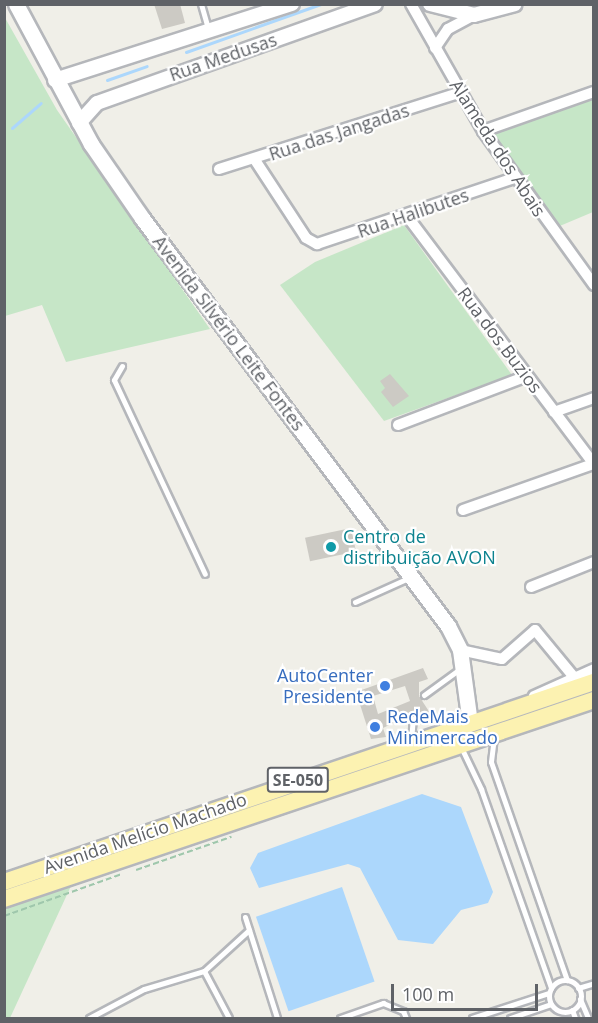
<!DOCTYPE html>
<html>
<head>
<meta charset="utf-8">
<style>
	body { margin:0 }
	#map { position:relative; width:598px; height:1023px; overflow:hidden; background:#f0efe8; font-family:"Open Sans",sans-serif }
	div>[style] { position:absolute }
	.green>* { inset:0; background:#c6e6c7 }
	.water>* { inset:0; background:#acd7fc; transform-origin:0 0 }
	.stream>* { height:3px; margin:-1.5px; padding:0 1.5px; transform-origin:1.5px; border-radius:1.5px; background:#acd7fc }
	.building>* { inset:0; background:#cccac4; transform-origin:0 0 }
	.path>* { height:1.5px; margin-top:-0.75px; transform-origin:0; background:repeating-linear-gradient(90deg,#9fc7ac 0 6px,transparent 0 9px) }
	.roads { filter:drop-shadow(2px 0 #b5b7bb) drop-shadow(-2px 0 #b5b7bb) drop-shadow(0 2px #b5b7bb) drop-shadow(0 -2px #b5b7bb) }
	.service>* { height:5px; margin:-2.5px; padding:0 2.5px; transform-origin:2.5px; border-radius:2.5px; background:#fff }
	.service>.ring { margin:-2.5px; padding:0; box-sizing:content-box; background:none; border:5px solid #fff; border-radius:50% }
	.minor>* { height:10px; margin:-5px; padding:0 5px; transform-origin:5px; border-radius:5px; background:#fff }
	.tertiary>* { height:14px; margin:-7px; padding:0 7px; transform-origin:7px; border-radius:7px; background:#fff }
	.secondary>* { height:15px; margin:-7.5px; padding:0 7.5px; transform-origin:7.5px; border-radius:7.5px; background:#fff }
	.primary>* { height:16px; margin:-8px; padding:0 8px; transform-origin:8px; border-radius:8px; background:#fcf2b1 }
	.dots>* { width:16px; height:16px; translate:-50% -50%; box-sizing:border-box; border:3px solid #fff; border-radius:50% }
	span { translate:-50% -50%; white-space:nowrap; text-align:center; line-height:1.15; -webkit-text-stroke:4.5px #fff; paint-order:stroke }
	.shield-label span { padding:2px 4px; background:#fff; border:2px solid; border-radius:4px; -webkit-text-stroke-width:0 }
	.shield-label { font-size:16px; color:#5f6267; font-weight:700 }
	.street-label { font-size:18px; color:#5f6267 }
	.culture-label { font-size:18px; color:#0d838f }
	.left { translate:0 -50%; text-align:left }
	.shop-label { font-size:18px; color:#366cbe }
	.right { translate:-100% -50%; text-align:right }
	.frame { position:absolute; inset:0; border:6px solid #5f6267; pointer-events:none }
	.scale { position:absolute; left:391px; top:984px; width:147px; height:27px; box-sizing:border-box; border:3px solid #5f6267; border-top:0; padding-left:8px; font-size:18px; line-height:21px; white-space:nowrap; color:#5f6267; -webkit-text-stroke:4px #fff; paint-order:stroke }
</style>
</head>
<body>
<div id="map">
	<div class="green">
		<i style="clip-path:polygon(4px 16px,57px 110px,210px 329px,66px 362px,42px 305px,5px 316px)"></i>
		<i style="clip-path:polygon(593px 97px,593px 212px,555px 228px,487px 135px)"></i>
		<i style="clip-path:polygon(404px 225px,512px 375px,384px 421px,280px 285px,315px 262px)"></i>
		<i style="clip-path:polygon(71px 886px,10px 1018px,5px 1018px,5px 909px)"></i>
	</div>
	<div class="water">
		<i style="clip-path:polygon(422px 794px,461px 807px,493px 892px,488px 903px,461px 910px,433px 944px,398px 940px,360px 868px,348px 864px,259px 888px,250px 868px,258px 853px)"></i>
		<i style="left:342px;top:887px;width:100px;height:91px;rotate:71deg"></i>
	</div>
	<div class="stream">
		<i style="left:186px;top:52px;width:143px;rotate:-19.6deg"></i>
		<i style="left:107px;top:80px;width:42px;rotate:-19.3deg"></i>
		<i style="left:12px;top:128px;width:38px;rotate:-41deg"></i>
	</div>
	<div class="building">
		<i style="clip-path:polygon(154px 4px,180px 4px,185px 23px,162px 29px)"></i>
		<i style="clip-path:polygon(390px 374px,409px 396px,393px 407px,381px 392px,385px 388px,380px 381px)"></i>
		<i style="left:351px;top:528px;width:24px;height:47px;rotate:78deg"></i>
		<i style="clip-path:polygon(evenodd,423px 668px,428px 679px,419px 682px,419px 696px,430px 713px,412px 714px,383px 728px,386px 737px,371px 739px,356px 692px,423px 668px,405px 686px,410px 701px,378px 714px,373px 696px,405px 686px)"></i>
	</div>
	<div class="path">
		<i style="left:136px;top:870px;width:101px;rotate:-19.2deg"></i>
		<i style="left:4px;top:916px;width:125px;rotate:-19.6deg"></i>
	</div>
	<div class="roads">
		<div class="service">
			<i style="left:201px;top:4px;width:26px;rotate:74deg"></i>
			<i style="left:122px;top:366px;width:16px;rotate:120deg"></i>
			<i style="left:114px;top:380px;width:214px;rotate:64.9deg"></i>
			<i style="left:355px;top:602px;width:61px;rotate:-24.1deg"></i>
			<i style="left:424px;top:695px;width:46px;rotate:-36.1deg"></i>
			<i style="left:494px;top:737px;width:25px;rotate:97deg"></i>
			<i style="left:491px;top:762px;width:231px;rotate:70.8deg"></i>
			<i style="left:411px;top:740px;width:21px;rotate:-85deg"></i>
			<i style="left:461px;top:747px;width:47px;rotate:64.5deg"></i>
			<i style="left:481px;top:789px;width:211px;rotate:70.6deg"></i>
			<i style="left:245px;top:917px;width:106px;rotate:72.4deg"></i>
			<i style="left:204px;top:971px;width:53px;rotate:62deg"></i>
			<i class="ring" style="left:549px;top:980px;width:27px;height:27px"></i>
			<i style="left:578px;top:988px;width:17px;rotate:-17deg"></i>
			<i style="left:580px;top:999px;width:21px;rotate:67deg"></i>
			<i style="left:572px;top:1010px;width:9px;rotate:69deg"></i>
			<i style="left:89px;top:1018px;width:62px;rotate:-27.8deg"></i>
			<i style="left:144px;top:989px;width:63px;rotate:-16.7deg"></i>
			<i style="left:204px;top:971px;width:61px;rotate:-42.3deg"></i>
			<i style="left:340px;top:1018px;width:46px;rotate:-19.2deg"></i>
			<i style="left:383px;top:1003px;width:22px;rotate:22deg"></i>
			<i style="left:403px;top:1011px;width:8px;rotate:67deg"></i>
			<i style="left:472px;top:1018px;width:81px;rotate:-18deg"></i>
			<i style="left:510px;top:1018px;width:43px;rotate:-18.9deg"></i>
		</div>
		<div class="minor">
			<i style="left:411px;top:4px;width:146px;rotate:60.4deg"></i>
			<i style="left:483px;top:131px;width:190px;rotate:54.2deg"></i>
			<i style="left:435px;top:48px;width:23px;rotate:-56deg"></i>
			<i style="left:448px;top:29px;width:30px;rotate:-28deg"></i>
			<i style="left:483px;top:131px;width:118px;rotate:-19.4deg"></i>
			<i style="left:255px;top:160px;width:93px;rotate:56.8deg"></i>
			<i style="left:306px;top:238px;width:13px;rotate:29deg"></i>
			<i style="left:317px;top:244px;width:208px;rotate:-18.5deg"></i>
			<i style="left:219px;top:169px;width:252px;rotate:-17.6deg"></i>
			<i style="left:407px;top:216px;width:311px;rotate:53deg"></i>
			<i style="left:554px;top:412px;width:42px;rotate:-19.3deg"></i>
			<i style="left:398px;top:425px;width:138px;rotate:-20.8deg"></i>
			<i style="left:463px;top:510px;width:138px;rotate:-19.5deg"></i>
			<i style="left:531px;top:587px;width:68px;rotate:-21.6deg"></i>
			<i style="left:460px;top:650px;width:43px;rotate:12.1deg"></i>
			<i style="left:502px;top:659px;width:44px;rotate:-41.3deg"></i>
			<i style="left:535px;top:630px;width:60px;rotate:50.4deg"></i>
			<i style="left:534px;top:696px;width:66px;rotate:-24.2deg"></i>
		</div>
		<div class="tertiary">
			<i style="left:430px;top:4px;width:45px;rotate:14deg"></i>
			<i style="left:474px;top:15px;width:42px;rotate:-15deg"></i>
			<i style="left:55px;top:80px;width:249px;rotate:-17.8deg"></i>
			<i style="left:79px;top:123px;width:27px;rotate:-48deg"></i>
			<i style="left:97px;top:103px;width:295px;rotate:-19.6deg"></i>
		</div>
		<div class="secondary">
			<i style="left:16px;top:4px;width:159px;rotate:61.8deg"></i>
			<i style="left:91px;top:144px;width:90px;rotate:55.4deg"></i>
			<i style="left:142px;top:218px;width:510px;rotate:53.13deg"></i>
			<i style="left:448px;top:626px;width:27px;rotate:63deg"></i>
			<i style="left:460px;top:650px;width:74px;rotate:82.2deg"></i>
		</div>
		<div class="primary">
			<i style="left:4px;top:882px;width:623px;rotate:-18.73deg"></i>
			<i style="left:4px;top:899px;width:623px;rotate:-18.64deg"></i>
		</div>
	</div>
	<div class="dots">
		<i style="left:331px;top:547px;background:#0f9aa8"></i>
		<i style="left:385px;top:686px;background:#3f7fe0"></i>
		<i style="left:375px;top:727px;background:#3f7fe0"></i>
	</div>
	<div class="shield-label">
		<span style="left:298px;top:780px">SE-050</span>
	</div>
	<div class="street-label">
		<span style="left:223px;top:57px;rotate:-19deg">Rua Medusas</span>
		<span style="left:339px;top:132px;rotate:-18deg">Rua das Jangadas</span>
		<span style="left:498px;top:148px;rotate:57deg">Alameda dos Abais</span>
		<span style="left:413px;top:213px;rotate:-19deg">Rua Halibutes</span>
		<span style="left:229px;top:333px;rotate:53deg">Avenida Silvério Leite Fontes</span>
		<span style="left:500px;top:340px;rotate:53deg">Rua dos Buzios</span>
		<span style="left:145px;top:833px;rotate:-19deg">Avenida Melício Machado</span>
	</div>
	<div class="culture-label">
		<span class="left" style="left:343px;top:547px">Centro de<br>distribuição AVON</span>
	</div>
	<div class="shop-label">
		<span class="right" style="left:373px;top:686px">AutoCenter<br>Presidente</span>
		<span class="left" style="left:387px;top:727px">RedeMais<br>Minimercado</span>
	</div>
	<div class="frame"></div>
	<div class="scale">100 m</div>
</div>
</body>
</html>
